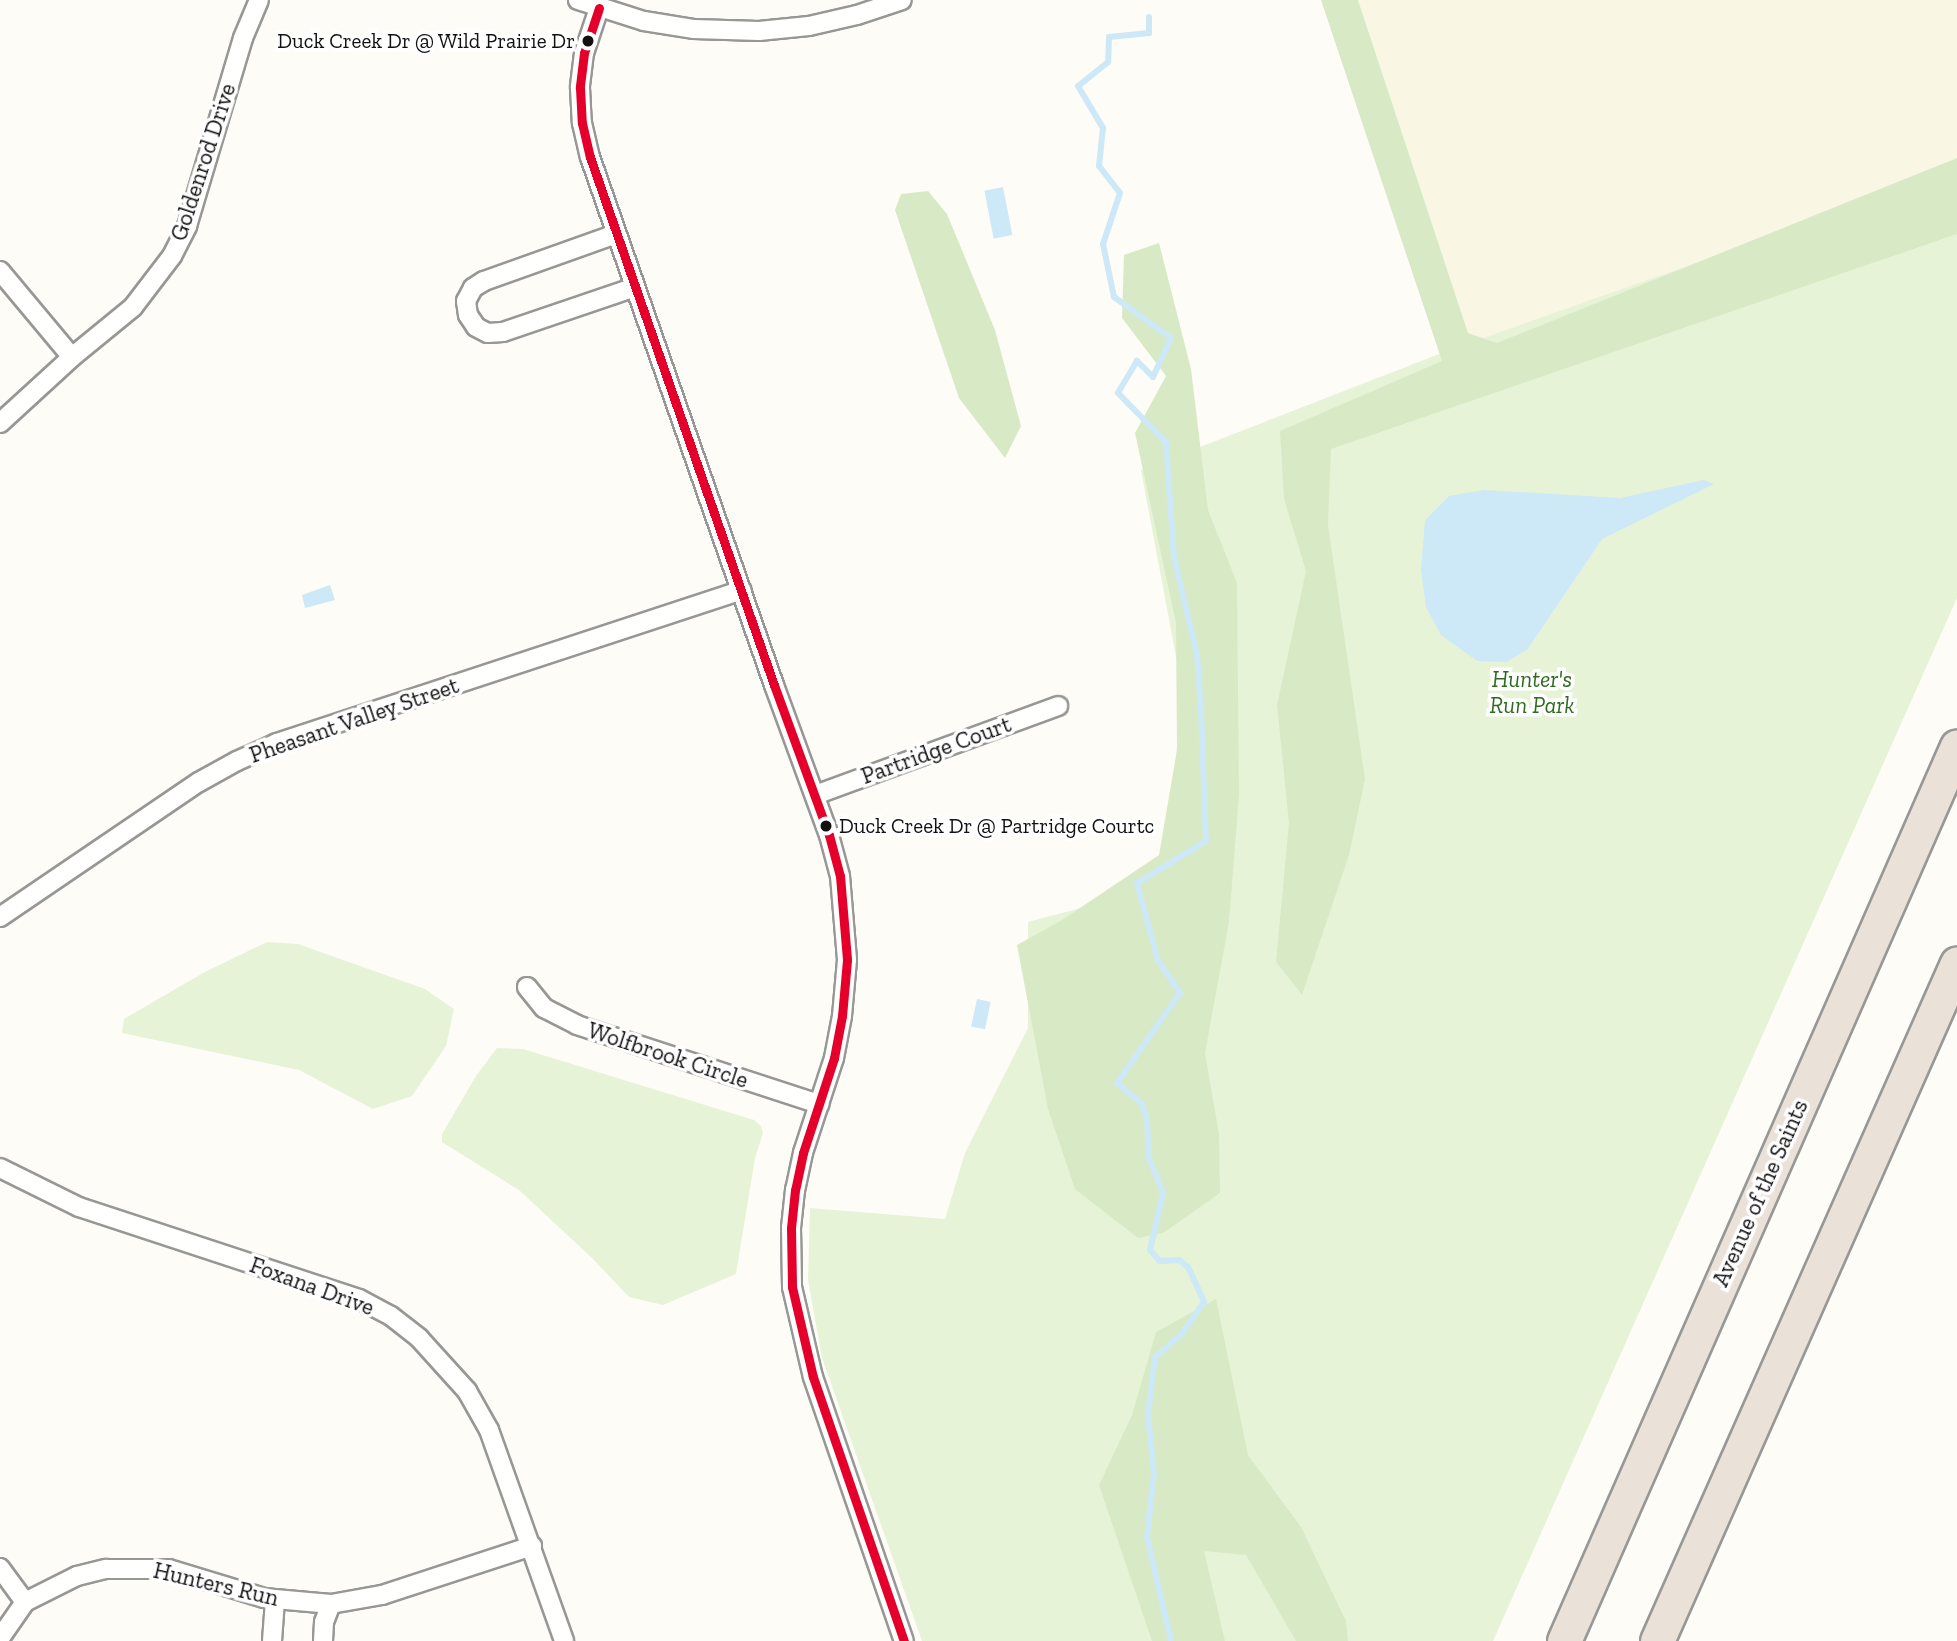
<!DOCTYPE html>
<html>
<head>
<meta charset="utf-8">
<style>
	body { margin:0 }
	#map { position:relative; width:1957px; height:1641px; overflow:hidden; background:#fdfcf7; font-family:"Zilla Slab",serif }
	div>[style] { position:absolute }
	.farmland>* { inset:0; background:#f9f7e4 }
	.green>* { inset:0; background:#e7f3d7 }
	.forest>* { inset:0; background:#d8eac5 }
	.water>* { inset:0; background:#cde8f7; transform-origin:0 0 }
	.stream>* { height:6px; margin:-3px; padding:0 3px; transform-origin:3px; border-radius:3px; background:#cde8f7 }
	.roads { filter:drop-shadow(2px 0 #979795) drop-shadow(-2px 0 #979795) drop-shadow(0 2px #979795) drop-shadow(0 -2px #979795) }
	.street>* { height:18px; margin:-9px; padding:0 9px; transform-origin:9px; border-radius:9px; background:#fffffe }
	.highway>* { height:33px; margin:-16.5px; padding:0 16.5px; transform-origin:16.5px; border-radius:16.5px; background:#eae1d8 }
	.bus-1>* { height:9px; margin:-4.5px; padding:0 4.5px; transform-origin:4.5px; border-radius:4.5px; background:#e4002b }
	.dots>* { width:19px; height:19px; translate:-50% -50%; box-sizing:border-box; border:4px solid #fff; border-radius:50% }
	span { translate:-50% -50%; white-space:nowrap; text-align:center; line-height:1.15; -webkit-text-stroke:7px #fff; paint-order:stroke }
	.bus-label { font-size:21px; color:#111 }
	.right { translate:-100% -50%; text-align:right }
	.left { translate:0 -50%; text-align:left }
	.street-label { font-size:23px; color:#111 }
	.park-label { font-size:23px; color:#2f6b1f; font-style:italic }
</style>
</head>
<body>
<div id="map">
	<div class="farmland">
		<i style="clip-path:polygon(1358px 0,1957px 0,1957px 158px,1497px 344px,1467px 333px)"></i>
	</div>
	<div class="green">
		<i style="clip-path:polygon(1957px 171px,1957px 598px,1493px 1641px,922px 1641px,822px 1358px,808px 1280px,810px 1208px,945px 1219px,965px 1153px,1028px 1028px,1028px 922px,1168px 885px,1181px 683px,1141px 470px,1452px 349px)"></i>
		<i style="clip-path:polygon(267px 942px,298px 944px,425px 989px,454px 1009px,446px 1046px,412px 1096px,373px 1109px,299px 1070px,122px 1033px,124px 1019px,203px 973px)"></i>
		<i style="clip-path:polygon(497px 1048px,523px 1049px,754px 1120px,761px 1126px,763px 1133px,755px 1158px,736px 1274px,663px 1305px,629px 1297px,592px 1258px,519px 1190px,442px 1142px,442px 1134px,476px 1076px)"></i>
	</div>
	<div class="forest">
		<i style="clip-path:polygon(1321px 0,1358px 0,1468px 333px,1497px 343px,1957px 158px,1957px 234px,1331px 449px,1328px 525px,1365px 779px,1349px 855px,1302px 995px,1276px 962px,1289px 823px,1277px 705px,1306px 571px,1284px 499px,1280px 431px,1442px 361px)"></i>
		<i style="clip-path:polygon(928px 191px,947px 214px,995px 330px,1021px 426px,1005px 458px,959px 398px,895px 210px,901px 194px)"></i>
		<i style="clip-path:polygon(1159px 243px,1191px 369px,1208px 510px,1237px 583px,1239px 795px,1229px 922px,1205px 1053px,1219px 1134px,1220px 1193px,1163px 1233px,1138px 1238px,1075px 1189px,1048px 1109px,1017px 945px,1062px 920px,1159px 855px,1177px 750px,1176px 623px,1135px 433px,1166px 376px,1122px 318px,1124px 255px)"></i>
		<i style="clip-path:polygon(1216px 1299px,1248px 1455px,1301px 1527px,1346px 1621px,1348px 1641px,1296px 1641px,1246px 1555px,1204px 1551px,1225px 1641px,1152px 1641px,1099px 1485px,1132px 1415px,1156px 1332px)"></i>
	</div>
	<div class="water">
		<i style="left:1003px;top:187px;width:49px;height:19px;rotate:79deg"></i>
		<i style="clip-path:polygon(1704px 480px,1714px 484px,1602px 539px,1527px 650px,1506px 662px,1477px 661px,1441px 635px,1426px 607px,1421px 570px,1425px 520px,1449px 496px,1484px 490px,1620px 498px)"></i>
		<i style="clip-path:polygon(330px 585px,335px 600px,305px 608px,302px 595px)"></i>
		<i style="left:977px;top:999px;width:14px;height:28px;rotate:12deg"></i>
	</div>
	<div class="stream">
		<i style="left:1149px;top:17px;width:16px;rotate:90deg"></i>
		<i style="left:1149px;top:33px;width:40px;rotate:174.3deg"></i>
		<i style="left:1109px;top:37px;width:25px;rotate:92deg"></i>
		<i style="left:1108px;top:62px;width:38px;rotate:141deg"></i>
		<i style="left:1078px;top:86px;width:49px;rotate:59.2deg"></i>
		<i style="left:1103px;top:128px;width:38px;rotate:96deg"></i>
		<i style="left:1099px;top:166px;width:34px;rotate:52deg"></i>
		<i style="left:1120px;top:193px;width:54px;rotate:108.4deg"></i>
		<i style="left:1103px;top:244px;width:54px;rotate:78.3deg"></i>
		<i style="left:1114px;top:297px;width:70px;rotate:35.7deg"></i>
		<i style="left:1171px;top:338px;width:43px;rotate:114.8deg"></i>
		<i style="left:1153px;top:377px;width:23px;rotate:-135deg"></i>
		<i style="left:1137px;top:361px;width:37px;rotate:121deg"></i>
		<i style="left:1118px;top:393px;width:69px;rotate:45.6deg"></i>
		<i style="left:1166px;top:442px;width:115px;rotate:86deg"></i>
		<i style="left:1174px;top:557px;width:100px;rotate:76.7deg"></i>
		<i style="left:1197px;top:654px;width:56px;rotate:85.9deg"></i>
		<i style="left:1201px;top:710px;width:131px;rotate:87.8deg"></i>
		<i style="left:1206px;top:841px;width:81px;rotate:148.7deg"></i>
		<i style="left:1137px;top:883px;width:81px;rotate:74.9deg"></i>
		<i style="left:1158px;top:961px;width:39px;rotate:55deg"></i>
		<i style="left:1180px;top:993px;width:110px;rotate:125deg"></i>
		<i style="left:1117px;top:1083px;width:33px;rotate:40deg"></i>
		<i style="left:1142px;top:1104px;width:16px;rotate:72deg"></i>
		<i style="left:1147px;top:1119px;width:39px;rotate:87deg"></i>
		<i style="left:1149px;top:1158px;width:38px;rotate:68deg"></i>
		<i style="left:1163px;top:1193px;width:58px;rotate:102.8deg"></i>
		<i style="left:1150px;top:1250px;width:15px;rotate:48deg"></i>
		<i style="left:1160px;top:1261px;width:19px;rotate:-3deg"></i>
		<i style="left:1179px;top:1260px;width:11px;rotate:38deg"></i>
		<i style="left:1188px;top:1267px;width:38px;rotate:65deg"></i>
		<i style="left:1204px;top:1302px;width:39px;rotate:125deg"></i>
		<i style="left:1182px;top:1334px;width:35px;rotate:140deg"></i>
		<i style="left:1155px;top:1357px;width:58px;rotate:96.9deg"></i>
		<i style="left:1148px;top:1415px;width:58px;rotate:84.1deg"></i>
		<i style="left:1154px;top:1473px;width:64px;rotate:96.2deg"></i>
		<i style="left:1147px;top:1537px;width:107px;rotate:77deg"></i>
	</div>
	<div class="roads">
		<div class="street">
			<i style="left:578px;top:0;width:69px;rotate:17.7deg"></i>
			<i style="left:644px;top:21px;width:51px;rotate:9.1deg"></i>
			<i style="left:694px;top:29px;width:65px;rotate:1.8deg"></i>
			<i style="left:759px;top:31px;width:50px;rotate:-5.7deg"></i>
			<i style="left:809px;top:26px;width:49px;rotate:-12.9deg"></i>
			<i style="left:857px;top:15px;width:47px;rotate:-18.4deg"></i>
			<i style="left:599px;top:8px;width:47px;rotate:108.4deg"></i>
			<i style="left:584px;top:53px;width:35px;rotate:97deg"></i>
			<i style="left:580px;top:88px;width:35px;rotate:87deg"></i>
			<i style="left:582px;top:123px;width:35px;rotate:77deg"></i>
			<i style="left:590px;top:157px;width:559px;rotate:70.79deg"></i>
			<i style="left:774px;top:685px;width:160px;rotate:69.9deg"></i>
			<i style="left:829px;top:835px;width:42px;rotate:75deg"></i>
			<i style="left:840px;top:876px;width:84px;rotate:85.2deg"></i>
			<i style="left:847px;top:960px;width:56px;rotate:95.1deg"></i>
			<i style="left:842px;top:1016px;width:43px;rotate:100.8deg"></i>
			<i style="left:834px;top:1058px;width:100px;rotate:108.1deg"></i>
			<i style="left:803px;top:1153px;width:38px;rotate:102deg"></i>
			<i style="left:795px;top:1190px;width:38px;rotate:96deg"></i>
			<i style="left:791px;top:1228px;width:59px;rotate:89deg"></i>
			<i style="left:792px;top:1287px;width:92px;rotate:76.9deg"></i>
			<i style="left:813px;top:1377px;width:279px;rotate:71deg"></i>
			<i style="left:616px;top:234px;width:140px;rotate:160.4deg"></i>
			<i style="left:484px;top:281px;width:13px;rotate:148deg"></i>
			<i style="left:473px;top:288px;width:15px;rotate:118deg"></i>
			<i style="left:466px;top:301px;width:14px;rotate:82deg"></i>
			<i style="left:468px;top:315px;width:14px;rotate:56deg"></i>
			<i style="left:476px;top:327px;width:13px;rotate:27deg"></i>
			<i style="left:488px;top:333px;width:15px;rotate:-4deg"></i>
			<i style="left:503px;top:332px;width:139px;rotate:-18.8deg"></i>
			<i style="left:0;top:271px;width:112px;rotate:50.1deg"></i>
			<i style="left:0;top:423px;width:98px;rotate:-42.5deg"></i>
			<i style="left:72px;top:357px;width:79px;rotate:-39.3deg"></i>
			<i style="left:133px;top:307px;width:64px;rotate:-52.6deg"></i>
			<i style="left:172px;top:256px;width:34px;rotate:-63deg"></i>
			<i style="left:187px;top:226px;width:196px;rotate:-73.4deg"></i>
			<i style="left:243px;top:38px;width:41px;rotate:-67.2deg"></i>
			<i style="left:815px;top:795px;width:259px;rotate:-20.1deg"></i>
			<i style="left:0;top:917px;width:240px;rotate:-34.2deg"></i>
			<i style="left:199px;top:782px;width:43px;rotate:-28.9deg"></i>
			<i style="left:237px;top:761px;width:44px;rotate:-24.2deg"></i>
			<i style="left:277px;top:743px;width:489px;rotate:-18.2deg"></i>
			<i style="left:527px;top:987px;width:27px;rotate:51deg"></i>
			<i style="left:544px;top:1008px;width:37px;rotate:27deg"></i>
			<i style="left:577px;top:1025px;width:255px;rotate:18.1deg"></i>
			<i style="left:0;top:1168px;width:88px;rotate:26.3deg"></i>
			<i style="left:79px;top:1207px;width:295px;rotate:18.2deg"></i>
			<i style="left:359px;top:1299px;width:36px;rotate:28deg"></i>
			<i style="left:391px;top:1316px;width:36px;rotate:38deg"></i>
			<i style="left:419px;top:1338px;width:72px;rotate:47.8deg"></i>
			<i style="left:467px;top:1391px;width:45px;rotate:60.6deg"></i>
			<i style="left:489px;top:1430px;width:224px;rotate:70.4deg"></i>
			<i style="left:0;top:1568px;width:42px;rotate:53.7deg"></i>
			<i style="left:0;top:1638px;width:44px;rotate:-55.2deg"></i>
			<i style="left:25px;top:1602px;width:58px;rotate:-26.6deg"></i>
			<i style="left:77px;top:1576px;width:30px;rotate:-14deg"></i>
			<i style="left:106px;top:1569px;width:63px"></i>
			<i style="left:169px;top:1569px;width:99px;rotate:17deg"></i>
			<i style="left:264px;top:1598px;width:67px;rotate:5.1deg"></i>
			<i style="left:331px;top:1604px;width:52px;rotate:-10deg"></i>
			<i style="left:382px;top:1595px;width:158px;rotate:-18.1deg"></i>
			<i style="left:272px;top:1641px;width:41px;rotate:-85.8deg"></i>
			<i style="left:323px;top:1641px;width:19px;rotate:-87deg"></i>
			<i style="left:324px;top:1622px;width:19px;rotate:-69deg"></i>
		</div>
		<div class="highway">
			<i style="left:1564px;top:1641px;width:977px;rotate:-66.29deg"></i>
			<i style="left:1657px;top:1641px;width:741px;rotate:-66.13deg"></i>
		</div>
	</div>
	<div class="bus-1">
		<i style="left:599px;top:8px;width:47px;rotate:108.4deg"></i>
		<i style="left:584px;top:53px;width:35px;rotate:97deg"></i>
		<i style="left:580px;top:88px;width:35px;rotate:87deg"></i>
		<i style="left:582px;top:123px;width:35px;rotate:77deg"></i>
		<i style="left:590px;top:157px;width:559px;rotate:70.79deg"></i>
		<i style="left:774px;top:685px;width:160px;rotate:69.9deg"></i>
		<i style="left:829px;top:835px;width:42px;rotate:75deg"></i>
		<i style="left:840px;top:876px;width:84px;rotate:85.2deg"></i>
		<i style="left:847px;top:960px;width:56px;rotate:95.1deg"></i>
		<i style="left:842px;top:1016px;width:43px;rotate:100.8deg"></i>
		<i style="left:834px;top:1058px;width:100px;rotate:108.1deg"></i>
		<i style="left:803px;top:1153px;width:38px;rotate:102deg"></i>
		<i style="left:795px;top:1190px;width:38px;rotate:96deg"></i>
		<i style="left:791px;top:1228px;width:59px;rotate:89deg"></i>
		<i style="left:792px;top:1287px;width:92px;rotate:76.9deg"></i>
		<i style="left:813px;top:1377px;width:279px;rotate:71deg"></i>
	</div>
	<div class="dots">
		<i style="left:588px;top:41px;background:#111"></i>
		<i style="left:826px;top:826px;background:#111"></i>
	</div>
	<div class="bus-label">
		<span class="right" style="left:575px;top:41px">Duck Creek Dr @ Wild Prairie Dr</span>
		<span class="left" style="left:839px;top:826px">Duck Creek Dr @ Partridge Courtc</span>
	</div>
	<div class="street-label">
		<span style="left:203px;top:162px;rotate:-72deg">Goldenrod Drive</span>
		<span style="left:354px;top:720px;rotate:-19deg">Pheasant Valley Street</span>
		<span style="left:936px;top:750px;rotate:-20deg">Partridge Court</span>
		<span style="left:668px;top:1055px;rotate:18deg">Wolfbrook Circle</span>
		<span style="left:1760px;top:1193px;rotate:-66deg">Avenue of the Saints</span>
		<span style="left:312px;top:1286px;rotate:20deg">Foxana Drive</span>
		<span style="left:216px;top:1584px;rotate:13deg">Hunters Run</span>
	</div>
	<div class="park-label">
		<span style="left:1532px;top:692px">Hunter's<br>Run Park</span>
	</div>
</div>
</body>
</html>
